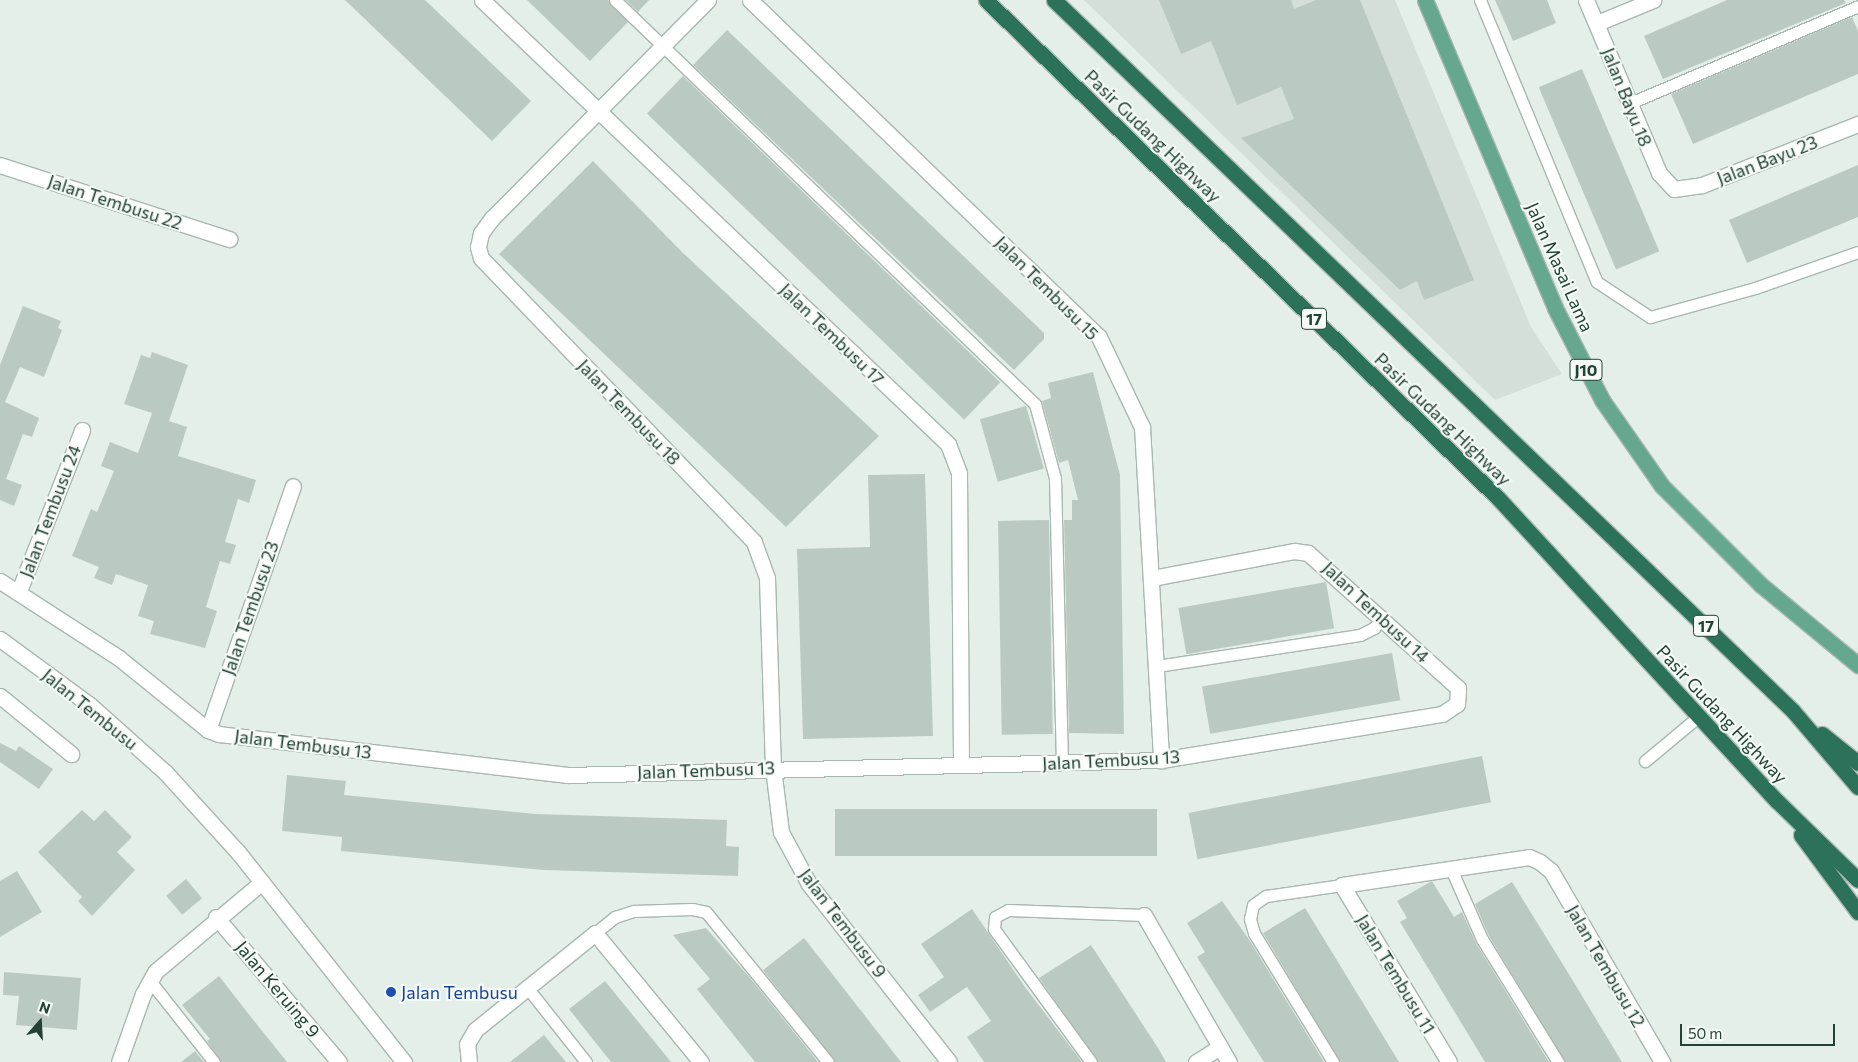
<!DOCTYPE html>
<html>
<head>
<meta charset="utf-8">
<style>
	body { margin:0 }
	#map { position:relative; width:1858px; height:1062px; overflow:hidden; background:#e5efe9; font-family:Commissioner,sans-serif }
	div>[style] { position:absolute }
	.built>* { inset:0; background:#d3dfd8 }
	.building>* { inset:0; background:#bacac2; transform-origin:0 0 }
	.roads { filter:drop-shadow(1px 0 #a7b8b0) drop-shadow(-1px 0 #a7b8b0) drop-shadow(0 1px #a7b8b0) drop-shadow(0 -1px #a7b8b0) }
	.lane>* { height:11px; margin:-5.5px; padding:0 5.5px; transform-origin:5.5px; border-radius:5.5px; background:#fff }
	.street>* { height:15px; margin:-7.5px; padding:0 7.5px; transform-origin:7.5px; border-radius:7.5px; background:#fff }
	.secondary>* { height:15px; margin:-7.5px; padding:0 7.5px; transform-origin:7.5px; border-radius:7.5px; background:#fff }
	.primary>* { height:15px; margin:-7.5px; padding:0 7.5px; transform-origin:7.5px; border-radius:7.5px; background:#66a78f }
	.highway>* { height:15px; margin:-7.5px; padding:0 7.5px; transform-origin:7.5px; border-radius:7.5px; background:#2c715a }
	.dots>* { width:14px; height:14px; translate:-50% -50%; box-sizing:border-box; border:2px solid #f6fbf8; border-radius:50% }
	span { translate:-50% -50%; white-space:nowrap; text-align:center; line-height:1.15; -webkit-text-stroke:4px #f6fbf8; paint-order:stroke }
	.shield-label span { padding:1px 4px; background:#f6fbf8; border:1px solid; border-radius:4px; -webkit-text-stroke-width:0 }
	.shield-label { font-size:16px; color:#224236; font-weight:700 }
	.street-label { font-size:18px; color:#224236 }
	.transit-label { font-size:18px; color:#164399 }
	.left { translate:0 -50%; text-align:left }
	.north { position:absolute; left:15px; top:997px; width:50px; height:50px; -webkit-text-stroke:4px #f6fbf8; paint-order:stroke; rotate:19deg; font-size:14px; font-weight:700; line-height:20px; text-align:center; color:#224236 }
	.north::after { content:''; display:block; margin:auto; width:18px; height:22px; background:#224236; clip-path:polygon(50% 0,100% 100%,50% 72%,0 100%) }
	.scale { position:absolute; left:1680px; top:1024px; width:155px; height:22px; box-sizing:border-box; border:2px solid #224236; border-top:0; padding-left:6px; font-size:15px; line-height:18px; white-space:nowrap; color:#224236; -webkit-text-stroke:4px #f6fbf8; paint-order:stroke }
</style>
</head>
<body>
<div id="map">
	<div class="built">
		<i style="clip-path:polygon(1084px 0,1395px 0,1531px 327px,1562px 374px,1495px 400px)"></i>
	</div>
	<div class="building">
		<i style="clip-path:polygon(345px 0,425px 0,531px 101px,492px 141px)"></i>
		<i style="clip-path:polygon(527px 0,608px 0,628px 22px,590px 61px)"></i>
		<i style="clip-path:polygon(626px 0,649px 0,638px 12px)"></i>
		<i style="clip-path:polygon(1159px 0,1291px 0,1294px 9px,1316px 0,1360px 0,1474px 280px,1424px 300px,1417px 281px,1400px 290px,1241px 138px,1294px 119px,1281px 87px,1237px 105px,1211px 41px,1181px 54px)"></i>
		<i style="clip-path:polygon(1495px 0,1547px 0,1556px 23px,1513px 41px)"></i>
		<i style="clip-path:polygon(1727px 0,1844px 0,1846px 3px,1663px 79px,1644px 36px)"></i>
		<i style="clip-path:polygon(1852px 17px,1858px 31px,1858px 74px,1693px 144px,1671px 94px)"></i>
		<i style="clip-path:polygon(727px 30px,1044px 333px,1044px 339px,1014px 370px,693px 65px)"></i>
		<i style="left:1582px;top:69px;width:198px;height:47px;rotate:67deg"></i>
		<i style="left:683px;top:76px;width:441px;height:52px;rotate:44deg"></i>
		<i style="clip-path:polygon(593px 161px,682px 252px,879px 436px,786px 527px,499px 254px)"></i>
		<i style="clip-path:polygon(1858px 165px,1858px 217px,1747px 263px,1729px 220px)"></i>
		<i style="clip-path:polygon(23px 306px,61px 321px,58px 328px,62px 330px,44px 377px,20px 367px,5px 402px,39px 418px,32px 437px,23px 434px,6px 479px,22px 485px,14px 506px,0 500px,0 365px)"></i>
		<i style="clip-path:polygon(152px 352px,188px 365px,169px 421px,187px 427px,178px 456px,256px 480px,249px 503px,238px 499px,225px 542px,236px 545px,230px 564px,220px 561px,206px 607px,217px 611px,205px 648px,150px 634px,154px 621px,138px 616px,148px 585px,116px 574px,112px 585px,94px 578px,99px 567px,72px 556px,91px 509px,97px 512px,114px 471px,101px 466px,110px 442px,138px 453px,152px 413px,124px 404px,141px 355px,150px 358px)"></i>
		<i style="clip-path:polygon(1093px 372px,1120px 475px,1124px 734px,1069px 733px,1064px 520px,1072px 520px,1072px 500px,1078px 500px,1068px 460px,1059px 463px,1042px 401px,1051px 398px,1048px 383px)"></i>
		<i style="left:1026px;top:406px;width:65px;height:48px;rotate:74deg"></i>
		<i style="clip-path:polygon(925px 474px,933px 736px,803px 739px,797px 549px,870px 547px,868px 475px)"></i>
		<i style="left:1049px;top:520px;width:214px;height:51px;rotate:89deg"></i>
		<i style="left:1326px;top:582px;width:47px;height:150px;rotate:80deg"></i>
		<i style="left:1392px;top:653px;width:48px;height:193px;rotate:80deg"></i>
		<i style="clip-path:polygon(0 743px,16px 751px,19px 746px,53px 769px,39px 789px,0 762px)"></i>
		<i style="left:1482px;top:756px;width:47px;height:299px;rotate:79deg"></i>
		<i style="clip-path:polygon(287px 775px,346px 781px,344px 795px,536px 814px,727px 820px,726px 846px,739px 847px,738px 876px,544px 870px,341px 851px,342px 837px,282px 831px)"></i>
		<i style="left:1157px;top:809px;width:47px;height:322px;rotate:90deg"></i>
		<i style="clip-path:polygon(82px 810px,94px 821px,105px 810px,132px 837px,117px 852px,135px 870px,92px 916px,78px 901px,82px 897px,38px 852px)"></i>
		<i style="clip-path:polygon(17px 871px,42px 912px,0 937px,0 881px)"></i>
		<i style="left:186px;top:879px;width:25px;height:26px;rotate:50deg"></i>
		<i style="clip-path:polygon(1432px 881px,1454px 917px,1462px 912px,1476px 943px,1549px 1062px,1485px 1062px,1400px 922px,1407px 918px,1397px 901px)"></i>
		<i style="clip-path:polygon(1512px 882px,1567px 971px,1622px 1062px,1565px 1062px,1489px 936px,1475px 904px)"></i>
		<i style="clip-path:polygon(1222px 901px,1250px 941px,1324px 1062px,1264px 1062px,1197px 957px,1205px 952px,1187px 923px)"></i>
		<i style="clip-path:polygon(1305px 908px,1349px 980px,1399px 1062px,1340px 1062px,1263px 933px)"></i>
		<i style="clip-path:polygon(972px 909px,1025px 987px,1082px 1062px,984px 1062px,967px 1037px,991px 1021px,967px 987px,930px 1012px,918px 995px,944px 977px,921px 944px)"></i>
		<i style="clip-path:polygon(706px 928px,751px 979px,818px 1062px,755px 1062px,697px 989px,710px 979px,673px 935px)"></i>
		<i style="clip-path:polygon(804px 938px,830px 971px,901px 1062px,835px 1062px,763px 970px)"></i>
		<i style="clip-path:polygon(1091px 945px,1158px 1048px,1166px 1062px,1098px 1062px,1039px 978px)"></i>
		<i style="clip-path:polygon(4px 972px,81px 978px,77px 1030px,16px 1025px,19px 996px,3px 995px)"></i>
		<i style="clip-path:polygon(219px 976px,247px 1012px,287px 1062px,221px 1062px,207px 1041px,210px 1039px,182px 1005px)"></i>
		<i style="clip-path:polygon(605px 981px,645px 1030px,671px 1062px,611px 1062px,595px 1042px,569px 1009px)"></i>
		<i style="clip-path:polygon(544px 1035px,566px 1062px,510px 1062px)"></i>
		<i style="clip-path:polygon(195px 1051px,204px 1062px,181px 1062px)"></i>
	</div>
	<div class="roads">
		<div class="lane">
			<i style="left:615px;top:0;width:583px;rotate:43.89deg"></i>
			<i style="left:1035px;top:404px;width:77px;rotate:74.9deg"></i>
			<i style="left:1055px;top:478px;width:285px;rotate:88.6deg"></i>
			<i style="left:1480px;top:0;width:305px;rotate:67.5deg"></i>
			<i style="left:1597px;top:282px;width:64px;rotate:33.4deg"></i>
			<i style="left:1650px;top:317px;width:109px;rotate:-15.4deg"></i>
			<i style="left:1755px;top:288px;width:109px;rotate:-19.3deg"></i>
			<i style="left:1630px;top:103px;width:248px;rotate:-23deg"></i>
			<i style="left:1157px;top:666px;width:205px;rotate:-8.7deg"></i>
			<i style="left:1360px;top:635px;width:16px;rotate:-27deg"></i>
			<i style="left:1374px;top:628px;width:14px;rotate:-54deg"></i>
			<i style="left:1645px;top:761px;width:70px;rotate:-39.8deg"></i>
			<i style="left:1451px;top:869px;width:77px;rotate:66.1deg"></i>
			<i style="left:1482px;top:939px;width:145px;rotate:58.3deg"></i>
			<i style="left:595px;top:933px;width:26px;rotate:-39deg"></i>
			<i style="left:615px;top:917px;width:20px;rotate:-18deg"></i>
			<i style="left:634px;top:911px;width:58px;rotate:-2deg"></i>
			<i style="left:692px;top:909px;width:14px;rotate:12deg"></i>
			<i style="left:706px;top:912px;width:193px;rotate:50.9deg"></i>
			<i style="left:150px;top:981px;width:103px;rotate:51.7deg"></i>
			<i style="left:526px;top:986px;width:97px;rotate:51.7deg"></i>
			<i style="left:1091px;top:1062px;width:165px;rotate:-126.1deg"></i>
			<i style="left:994px;top:929px;width:12px;rotate:-85deg"></i>
			<i style="left:995px;top:917px;width:15px;rotate:-28deg"></i>
			<i style="left:1008px;top:910px;width:136px;rotate:2.1deg"></i>
			<i style="left:1333px;top:1062px;width:151px;rotate:-121.5deg"></i>
			<i style="left:1254px;top:933px;width:15px;rotate:-106deg"></i>
			<i style="left:1250px;top:919px;width:14px;rotate:-78deg"></i>
			<i style="left:1253px;top:905px;width:16px;rotate:-35deg"></i>
			<i style="left:1266px;top:896px;width:77px;rotate:-8.2deg"></i>
		</div>
		<div class="street">
			<i style="left:482px;top:0;width:644px;rotate:43.62deg"></i>
			<i style="left:948px;top:444px;width:31px;rotate:69deg"></i>
			<i style="left:959px;top:473px;width:292px;rotate:89.6deg"></i>
			<i style="left:708px;top:0;width:307px;rotate:134.7deg"></i>
			<i style="left:492px;top:218px;width:19px;rotate:126deg"></i>
			<i style="left:481px;top:233px;width:14px;rotate:102deg"></i>
			<i style="left:478px;top:247px;width:11px;rotate:75deg"></i>
			<i style="left:481px;top:258px;width:394px;rotate:46.1deg"></i>
			<i style="left:754px;top:542px;width:38px;rotate:70deg"></i>
			<i style="left:767px;top:578px;width:190px;rotate:88.2deg"></i>
			<i style="left:773px;top:768px;width:64px;rotate:82.9deg"></i>
			<i style="left:781px;top:832px;width:59px;rotate:61.7deg"></i>
			<i style="left:809px;top:884px;width:226px;rotate:51.8deg"></i>
			<i style="left:750px;top:0;width:485px;rotate:44deg"></i>
			<i style="left:1099px;top:337px;width:100px;rotate:64.5deg"></i>
			<i style="left:1142px;top:427px;width:334px;rotate:86.7deg"></i>
			<i style="left:1586px;top:0;width:188px;rotate:67.1deg"></i>
			<i style="left:1659px;top:173px;width:22px;rotate:47deg"></i>
			<i style="left:1674px;top:189px;width:28px;rotate:-8deg"></i>
			<i style="left:1702px;top:185px;width:168px;rotate:-21.4deg"></i>
			<i style="left:1597px;top:23px;width:61px;rotate:-22.3deg"></i>
			<i style="left:0;top:165px;width:241px;rotate:17.9deg"></i>
			<i style="left:0;top:581px;width:142px;rotate:32.9deg"></i>
			<i style="left:119px;top:658px;width:114px;rotate:39deg"></i>
			<i style="left:208px;top:730px;width:12px;rotate:20deg"></i>
			<i style="left:219px;top:734px;width:350px;rotate:6.7deg"></i>
			<i style="left:567px;top:775px;width:594px;rotate:-1.45deg"></i>
			<i style="left:1161px;top:760px;width:285px;rotate:-9.3deg"></i>
			<i style="left:1442px;top:714px;width:18px;rotate:-34deg"></i>
			<i style="left:1457px;top:704px;width:16px;rotate:-86deg"></i>
			<i style="left:1458px;top:688px;width:202px;rotate:-138deg"></i>
			<i style="left:1308px;top:553px;width:14px;rotate:-172deg"></i>
			<i style="left:1294px;top:551px;width:144px;rotate:169.2deg"></i>
			<i style="left:19px;top:591px;width:173px;rotate:-68.6deg"></i>
			<i style="left:0;top:696px;width:92px;rotate:39.2deg"></i>
			<i style="left:208px;top:730px;width:258px;rotate:-70.8deg"></i>
			<i style="left:1144px;top:915px;width:170px;rotate:60deg"></i>
			<i style="left:216px;top:917px;width:190px;rotate:49.7deg"></i>
			<i style="left:119px;top:1062px;width:72px;rotate:-70.6deg"></i>
			<i style="left:143px;top:994px;width:26px;rotate:-61deg"></i>
			<i style="left:156px;top:971px;width:138px;rotate:-40deg"></i>
			<i style="left:469px;top:1062px;width:18px;rotate:-96deg"></i>
			<i style="left:467px;top:1044px;width:16px;rotate:-60deg"></i>
			<i style="left:475px;top:1030px;width:154px;rotate:-38.9deg"></i>
			<i style="left:595px;top:933px;width:167px;rotate:50.6deg"></i>
			<i style="left:1196px;top:1062px;width:28px;rotate:-32deg"></i>
			<i style="left:1449px;top:1062px;width:207px;rotate:-121.2deg"></i>
			<i style="left:1342px;top:885px;width:189px;rotate:-8.5deg"></i>
			<i style="left:1529px;top:857px;width:12px;rotate:24deg"></i>
			<i style="left:1540px;top:862px;width:14px;rotate:39deg"></i>
			<i style="left:1551px;top:871px;width:221px;rotate:59.8deg"></i>
		</div>
		<div class="secondary">
			<i style="left:0;top:639px;width:112px;rotate:36.3deg"></i>
			<i style="left:90px;top:705px;width:102px;rotate:41.8deg"></i>
			<i style="left:166px;top:773px;width:107px;rotate:47.7deg"></i>
			<i style="left:238px;top:852px;width:268px;rotate:51.7deg"></i>
		</div>
		<div class="primary">
			<i style="left:1425px;top:0;width:334px;rotate:67.1deg"></i>
			<i style="left:1555px;top:308px;width:103px;rotate:62.9deg"></i>
			<i style="left:1602px;top:400px;width:105px;rotate:55.1deg"></i>
			<i style="left:1662px;top:486px;width:140px;rotate:45deg"></i>
			<i style="left:1761px;top:585px;width:126px;rotate:39.5deg"></i>
		</div>
		<div class="highway">
			<i style="left:986px;top:0;width:714px;rotate:44.21deg"></i>
			<i style="left:1498px;top:498px;width:412px;rotate:47.4deg"></i>
			<i style="left:1777px;top:801px;width:113px;rotate:44.3deg"></i>
			<i style="left:1054px;top:0;width:1025px;rotate:43.89deg"></i>
			<i style="left:1793px;top:711px;width:100px;rotate:49.5deg"></i>
			<i style="left:1822px;top:734px;width:46px;rotate:38.9deg"></i>
			<i style="left:1801px;top:835px;width:96px;rotate:53.5deg"></i>
		</div>
	</div>
	<div class="dots">
		<i style="left:391px;top:992px;background:#1a4fb4"></i>
	</div>
	<div class="shield-label">
		<span style="left:1314px;top:319px">17</span>
		<span style="left:1586px;top:370px">J10</span>
		<span style="left:1706px;top:626px">17</span>
	</div>
	<div class="street-label">
		<span style="left:1627px;top:97px;rotate:68deg">Jalan Bayu 18</span>
		<span style="left:1153px;top:136px;rotate:44deg">Pasir Gudang Highway</span>
		<span style="left:1767px;top:160px;rotate:-21deg">Jalan Bayu 23</span>
		<span style="left:115px;top:202px;rotate:18deg">Jalan Tembusu 22</span>
		<span style="left:1560px;top:267px;rotate:66deg">Jalan Masai Lama</span>
		<span style="left:1047px;top:288px;rotate:45deg">Jalan Tembusu 15</span>
		<span style="left:832px;top:334px;rotate:44deg">Jalan Tembusu 17</span>
		<span style="left:629px;top:412px;rotate:46deg">Jalan Tembusu 18</span>
		<span style="left:1443px;top:419px;rotate:44deg">Pasir Gudang Highway</span>
		<span style="left:50px;top:511px;rotate:-69deg">Jalan Tembusu 24</span>
		<span style="left:250px;top:608px;rotate:-71deg">Jalan Tembusu 23</span>
		<span style="left:1376px;top:612px;rotate:43deg">Jalan Tembusu 14</span>
		<span style="left:90px;top:709px;rotate:39deg">Jalan Tembusu</span>
		<span style="left:1722px;top:714px;rotate:47deg">Pasir Gudang Highway</span>
		<span style="left:303px;top:744px;rotate:7deg">Jalan Tembusu 13</span>
		<span style="left:1111px;top:760px;rotate:-3deg">Jalan Tembusu 13</span>
		<span style="left:706px;top:770px;rotate:-2deg">Jalan Tembusu 13</span>
		<span style="left:843px;top:923px;rotate:53deg">Jalan Tembusu 9</span>
		<span style="left:1606px;top:966px;rotate:60deg">Jalan Tembusu 12</span>
		<span style="left:1396px;top:974px;rotate:59deg">Jalan Tembusu 11</span>
		<span style="left:278px;top:989px;rotate:50deg">Jalan Keruing 9</span>
	</div>
	<div class="transit-label">
		<span class="left" style="left:401px;top:992px">Jalan Tembusu</span>
	</div>
	<div class="north">N</div>
	<div class="scale">50 m</div>
</div>
</body>
</html>
